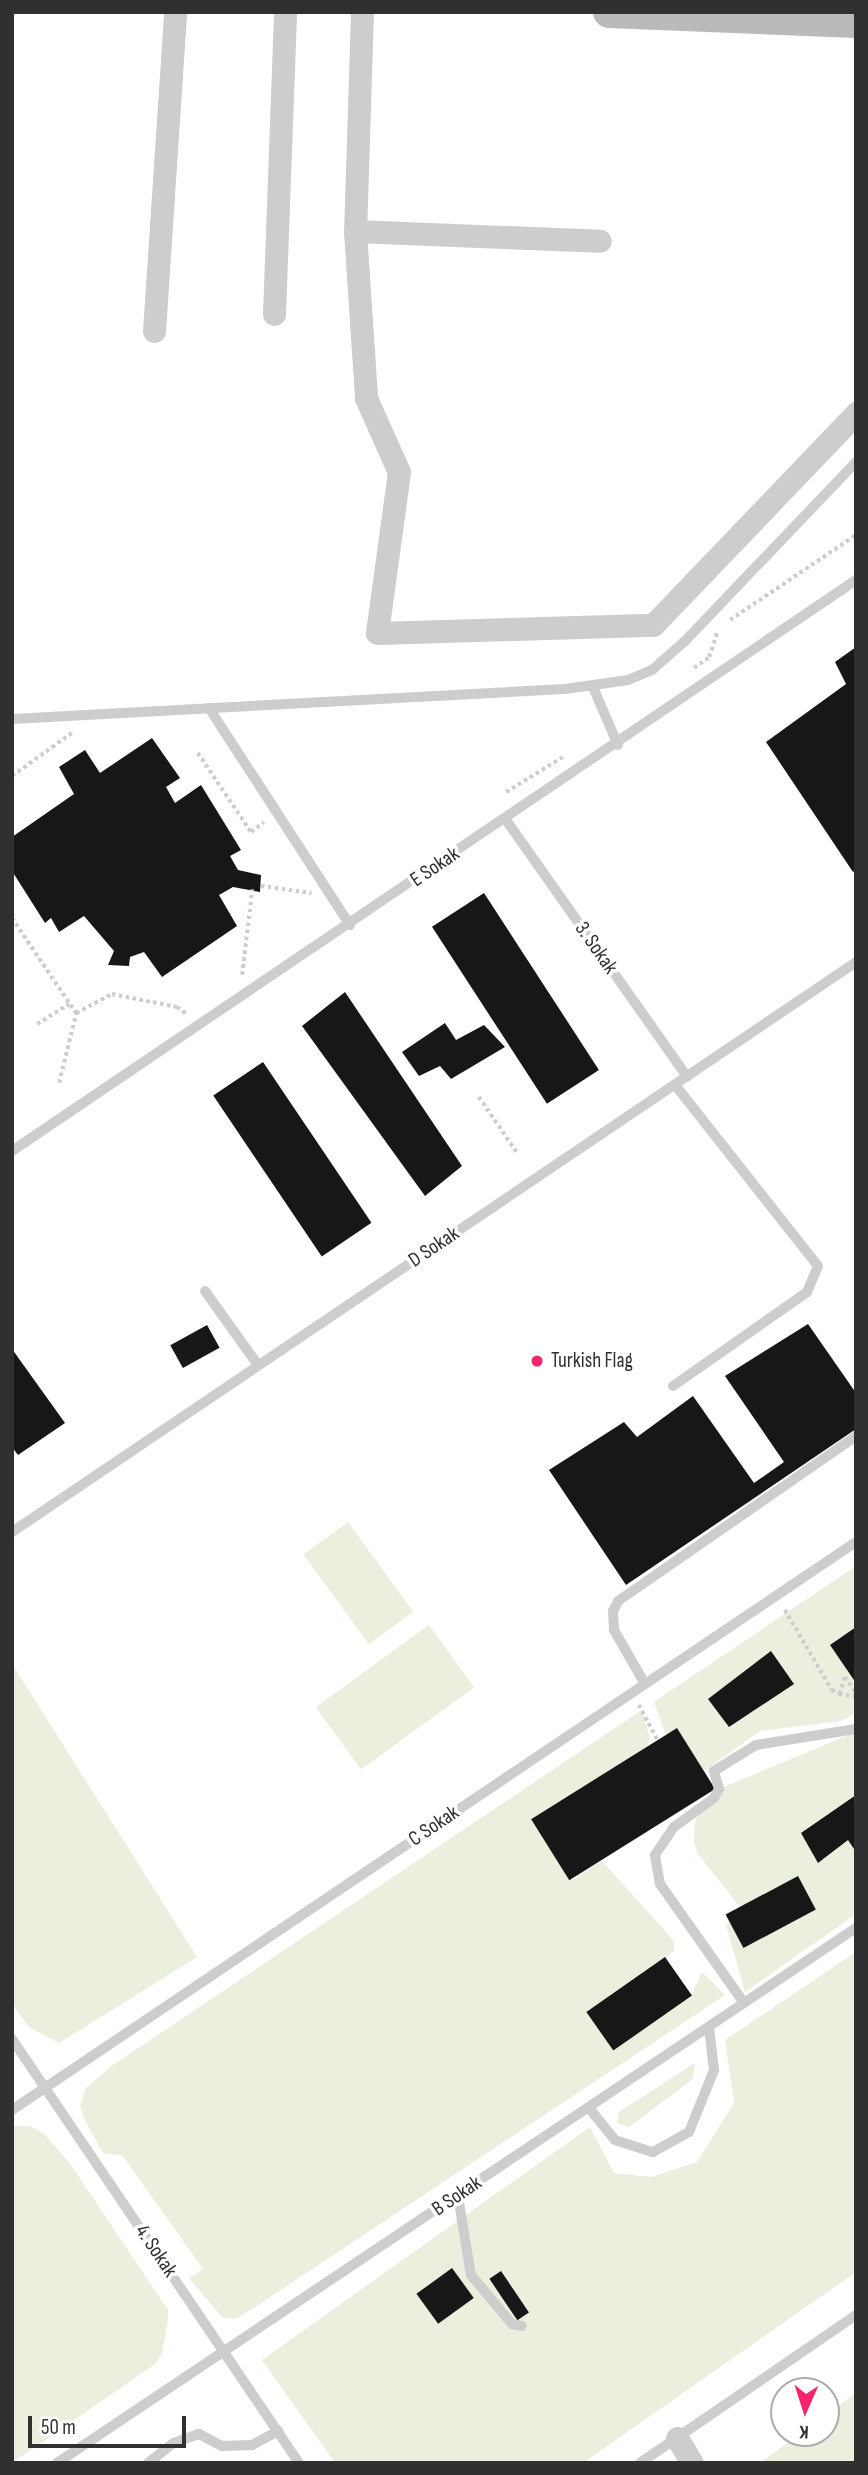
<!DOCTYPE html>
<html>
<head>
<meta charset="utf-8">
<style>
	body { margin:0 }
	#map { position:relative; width:868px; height:2475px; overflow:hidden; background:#fff; font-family:"Sofia Sans Condensed",sans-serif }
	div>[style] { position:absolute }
	.green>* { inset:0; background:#ebefdd; transform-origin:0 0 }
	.building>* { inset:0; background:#171717; transform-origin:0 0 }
	.path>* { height:3.5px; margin-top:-1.75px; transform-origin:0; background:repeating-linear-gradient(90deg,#cdcdcd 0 3.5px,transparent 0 7px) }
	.lane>* { height:10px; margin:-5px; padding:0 5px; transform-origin:5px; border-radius:5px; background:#cdcdcd }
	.street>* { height:23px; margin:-11.5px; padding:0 11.5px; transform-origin:11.5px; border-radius:11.5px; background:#cdcdcd }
	.secondary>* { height:32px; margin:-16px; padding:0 16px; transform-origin:16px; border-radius:16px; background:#bababa }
	.dots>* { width:19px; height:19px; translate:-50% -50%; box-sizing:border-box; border:4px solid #fff; border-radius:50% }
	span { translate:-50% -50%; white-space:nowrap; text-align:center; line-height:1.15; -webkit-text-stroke:7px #fff; paint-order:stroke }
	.street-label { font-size:21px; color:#303030 }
	.poi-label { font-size:21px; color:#303030 }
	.left { translate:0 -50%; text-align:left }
	.frame { position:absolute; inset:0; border:14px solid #303030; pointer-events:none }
	.north { position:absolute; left:770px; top:2377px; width:70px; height:70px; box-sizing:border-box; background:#fff; border:2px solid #acacac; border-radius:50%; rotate:183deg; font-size:19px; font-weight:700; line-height:28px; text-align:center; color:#303030 }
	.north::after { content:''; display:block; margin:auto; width:24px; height:32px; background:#f7236c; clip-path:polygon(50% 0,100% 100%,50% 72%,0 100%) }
	.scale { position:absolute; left:28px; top:2416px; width:158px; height:32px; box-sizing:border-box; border:4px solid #303030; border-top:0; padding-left:9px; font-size:21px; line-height:24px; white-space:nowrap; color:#303030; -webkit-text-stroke:5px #fff; paint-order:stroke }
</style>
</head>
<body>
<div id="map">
	<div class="green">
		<i style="left:348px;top:1522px;width:111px;height:55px;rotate:54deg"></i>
		<i style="clip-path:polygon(856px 1566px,856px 1627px,830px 1645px,856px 1683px,856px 1713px,841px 1721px,760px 1731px,704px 1771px,677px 1729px,666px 1735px,654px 1702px)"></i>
		<i style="left:429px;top:1625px;width:77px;height:140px;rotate:54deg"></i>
		<i style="clip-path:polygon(12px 1664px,197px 1957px,59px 2043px,29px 2027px,12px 2004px)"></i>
		<i style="clip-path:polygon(642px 1710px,650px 1738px,646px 1748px,532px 1820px,571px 1881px,602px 1861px,674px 1941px,674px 1950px,666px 1958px,691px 1996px,702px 1972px,725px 1995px,249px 2311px,235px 2319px,223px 2318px,189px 2278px,203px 2269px,122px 2155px,104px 2154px,85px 2121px,80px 2106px,86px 2088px,110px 2067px)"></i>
		<i style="clip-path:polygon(856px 1732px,856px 1914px,745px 1992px,726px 1925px,744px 1912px,698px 1854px,694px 1842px,695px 1820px,719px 1789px)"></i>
		<i style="clip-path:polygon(856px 1952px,856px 2272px,583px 2463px,335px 2463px,262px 2360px,590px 2127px,614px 2173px,651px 2177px,697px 2162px,734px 2103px,725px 2040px)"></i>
		<i style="clip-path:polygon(695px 2063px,693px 2079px,629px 2127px,617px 2123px,619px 2112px)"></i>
		<i style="clip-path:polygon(12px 2126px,30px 2126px,44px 2134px,69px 2162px,168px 2310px,168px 2320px,162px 2354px,155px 2364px,12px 2463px)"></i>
		<i style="clip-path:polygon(856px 2393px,856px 2463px,760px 2463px,801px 2433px,826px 2433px,826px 2415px)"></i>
	</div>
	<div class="building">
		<i style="clip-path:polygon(856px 647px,856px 870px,853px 872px,766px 742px,846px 684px,835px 662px)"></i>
		<i style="clip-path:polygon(152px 738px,180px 778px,166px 787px,175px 803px,201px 785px,241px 850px,230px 856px,238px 870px,261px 875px,260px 892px,233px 887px,219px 895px,237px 926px,162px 977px,144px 952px,130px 957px,129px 966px,108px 965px,114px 951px,84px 916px,59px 932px,51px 918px,45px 923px,12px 871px,12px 837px,74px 794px,59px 767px,85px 750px,100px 773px)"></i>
		<i style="left:484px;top:893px;width:211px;height:62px;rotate:57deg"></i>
		<i style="clip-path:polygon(345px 992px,462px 1166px,425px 1196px,302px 1026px)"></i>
		<i style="clip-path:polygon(445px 1023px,456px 1040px,484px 1025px,505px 1047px,451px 1079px,440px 1066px,419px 1076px,402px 1052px)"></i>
		<i style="left:263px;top:1062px;width:194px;height:60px;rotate:56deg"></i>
		<i style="clip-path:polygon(808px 1324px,856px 1393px,856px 1429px,626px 1585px,549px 1470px,624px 1422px,637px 1437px,693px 1396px,754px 1483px,784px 1462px,725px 1376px)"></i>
		<i style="left:207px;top:1325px;width:26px;height:42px;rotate:61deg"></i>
		<i style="clip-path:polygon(12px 1349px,65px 1423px,18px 1455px,12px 1447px)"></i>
		<i style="clip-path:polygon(856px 1627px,856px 1683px,830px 1645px)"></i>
		<i style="clip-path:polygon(771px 1651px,794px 1684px,729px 1727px,708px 1699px)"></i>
		<i style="left:677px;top:1728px;width:72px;height:172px;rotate:58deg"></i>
		<i style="clip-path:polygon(856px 1795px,856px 1852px,848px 1840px,818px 1863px,801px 1833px)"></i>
		<i style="left:798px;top:1876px;width:38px;height:82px;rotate:62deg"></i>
		<i style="left:665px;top:1957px;width:47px;height:96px;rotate:55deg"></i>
		<i style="left:452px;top:2268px;width:37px;height:44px;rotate:54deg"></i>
		<i style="left:501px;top:2271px;width:50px;height:14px;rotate:56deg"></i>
	</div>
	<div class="path">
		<i style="left:730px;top:620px;width:152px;rotate:-34deg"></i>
		<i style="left:694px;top:668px;width:19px;rotate:-36deg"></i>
		<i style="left:709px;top:657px;width:26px;rotate:-72deg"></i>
		<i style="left:198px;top:753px;width:95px;rotate:56.1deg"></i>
		<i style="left:251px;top:832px;width:16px;rotate:-38deg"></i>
		<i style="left:12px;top:776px;width:75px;rotate:-35.8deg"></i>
		<i style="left:506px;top:792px;width:67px;rotate:-31.6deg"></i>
		<i style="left:261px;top:886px;width:51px;rotate:7.8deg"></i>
		<i style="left:12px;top:918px;width:115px;rotate:56deg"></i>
		<i style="left:242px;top:975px;width:86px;rotate:-83.3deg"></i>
		<i style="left:37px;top:1024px;width:38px;rotate:-32deg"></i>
		<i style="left:59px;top:1083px;width:72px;rotate:-76.3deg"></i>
		<i style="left:76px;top:1013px;width:41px;rotate:-27.8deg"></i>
		<i style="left:112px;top:994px;width:66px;rotate:11.3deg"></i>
		<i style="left:177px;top:1007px;width:14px;rotate:36deg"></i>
		<i style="left:479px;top:1097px;width:69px;rotate:55.6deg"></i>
		<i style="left:785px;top:1610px;width:93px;rotate:59.6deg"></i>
		<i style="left:832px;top:1690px;width:8px;rotate:30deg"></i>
		<i style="left:839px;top:1694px;width:18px;rotate:-71deg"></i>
		<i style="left:845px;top:1677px;width:19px;rotate:55deg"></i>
		<i style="left:839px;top:1694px;width:17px;rotate:10deg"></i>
		<i style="left:639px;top:1705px;width:40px;rotate:62deg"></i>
	</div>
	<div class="lane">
		<i style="left:593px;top:687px;width:63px;rotate:66.7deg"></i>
		<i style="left:209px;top:708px;width:259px;rotate:57deg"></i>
		<i style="left:12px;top:719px;width:554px;rotate:-3.11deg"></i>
		<i style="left:565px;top:689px;width:64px;rotate:-8.1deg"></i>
		<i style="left:628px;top:680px;width:26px;rotate:-23deg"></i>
		<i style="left:652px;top:670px;width:44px;rotate:-41.3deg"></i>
		<i style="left:685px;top:641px;width:248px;rotate:-46.3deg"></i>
		<i style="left:506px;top:820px;width:314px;rotate:54.8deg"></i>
		<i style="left:12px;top:1151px;width:1019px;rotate:-34.08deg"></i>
		<i style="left:205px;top:1291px;width:91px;rotate:54.4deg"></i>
		<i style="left:673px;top:1386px;width:164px;rotate:-35deg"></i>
		<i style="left:807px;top:1292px;width:28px;rotate:-67deg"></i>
		<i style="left:818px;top:1266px;width:231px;rotate:-128.3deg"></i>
		<i style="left:12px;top:1532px;width:1018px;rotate:-34.03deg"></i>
		<i style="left:645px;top:1684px;width:62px;rotate:-119.9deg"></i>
		<i style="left:614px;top:1630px;width:19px;rotate:-93deg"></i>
		<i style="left:613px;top:1611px;width:11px;rotate:-63deg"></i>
		<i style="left:618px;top:1601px;width:290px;rotate:-34.7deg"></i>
		<i style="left:744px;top:2003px;width:146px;rotate:-125.2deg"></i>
		<i style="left:660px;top:1884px;width:29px;rotate:-100deg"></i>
		<i style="left:655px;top:1855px;width:34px;rotate:-56deg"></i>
		<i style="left:674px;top:1827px;width:49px;rotate:-35.9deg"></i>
		<i style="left:714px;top:1798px;width:10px;rotate:-61deg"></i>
		<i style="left:719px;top:1789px;width:19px;rotate:-106deg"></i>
		<i style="left:714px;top:1771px;width:49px;rotate:-31.8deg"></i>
		<i style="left:756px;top:1745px;width:101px;rotate:-9.1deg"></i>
		<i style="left:12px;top:2039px;width:512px;rotate:55.91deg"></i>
		<i style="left:589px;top:2108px;width:41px;rotate:50.9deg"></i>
		<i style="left:615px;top:2140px;width:40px;rotate:18deg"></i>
		<i style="left:653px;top:2152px;width:41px;rotate:-29.1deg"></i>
		<i style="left:689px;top:2132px;width:67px;rotate:-68deg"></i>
		<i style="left:714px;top:2070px;width:42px;rotate:-96.8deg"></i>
		<i style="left:12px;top:2110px;width:1017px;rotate:-33.94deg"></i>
		<i style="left:458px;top:2196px;width:80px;rotate:80.7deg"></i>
		<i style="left:471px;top:2275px;width:64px;rotate:50.1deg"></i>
		<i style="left:512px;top:2324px;width:10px;rotate:11deg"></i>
		<i style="left:57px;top:2463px;width:962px;rotate:-33.81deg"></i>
		<i style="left:148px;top:2463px;width:33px;rotate:-38deg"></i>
		<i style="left:174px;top:2443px;width:27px;rotate:-20deg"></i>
		<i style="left:199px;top:2434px;width:26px;rotate:28deg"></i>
		<i style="left:222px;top:2446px;width:30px;rotate:-2deg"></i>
		<i style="left:252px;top:2445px;width:30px;rotate:-28deg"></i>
		<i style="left:640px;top:2463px;width:262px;rotate:-34.4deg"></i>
	</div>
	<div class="street">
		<i style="left:362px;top:12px;width:219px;rotate:91.8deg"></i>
		<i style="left:355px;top:231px;width:167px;rotate:86.2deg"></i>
		<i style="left:366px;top:398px;width:81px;rotate:66deg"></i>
		<i style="left:399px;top:472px;width:162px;rotate:97.8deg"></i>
		<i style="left:377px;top:633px;width:276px;rotate:-1.7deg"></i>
		<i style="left:653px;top:625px;width:294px;rotate:-46.2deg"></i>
		<i style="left:355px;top:231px;width:245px;rotate:2.3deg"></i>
		<i style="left:274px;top:314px;width:302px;rotate:-87.9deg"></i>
		<i style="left:154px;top:331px;width:320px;rotate:-86.2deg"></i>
		<i style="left:677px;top:2438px;width:29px;rotate:59deg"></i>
	</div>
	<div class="secondary">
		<i style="left:609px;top:12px;width:247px;rotate:2.3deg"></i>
	</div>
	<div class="dots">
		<i style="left:537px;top:1361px;background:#f7236c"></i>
	</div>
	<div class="street-label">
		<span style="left:435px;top:867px;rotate:-34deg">E Sokak</span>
		<span style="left:596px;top:948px;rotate:55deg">3. Sokak</span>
		<span style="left:434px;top:1247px;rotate:-34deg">D Sokak</span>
		<span style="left:434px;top:1826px;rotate:-34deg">C Sokak</span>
		<span style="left:457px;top:2196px;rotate:-34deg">B Sokak</span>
		<span style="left:156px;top:2251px;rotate:56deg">4. Sokak</span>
	</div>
	<div class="poi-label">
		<span class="left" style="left:551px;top:1361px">Turkish Flag</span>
	</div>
	<div class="frame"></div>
	<div class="north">K</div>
	<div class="scale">50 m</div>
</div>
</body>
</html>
